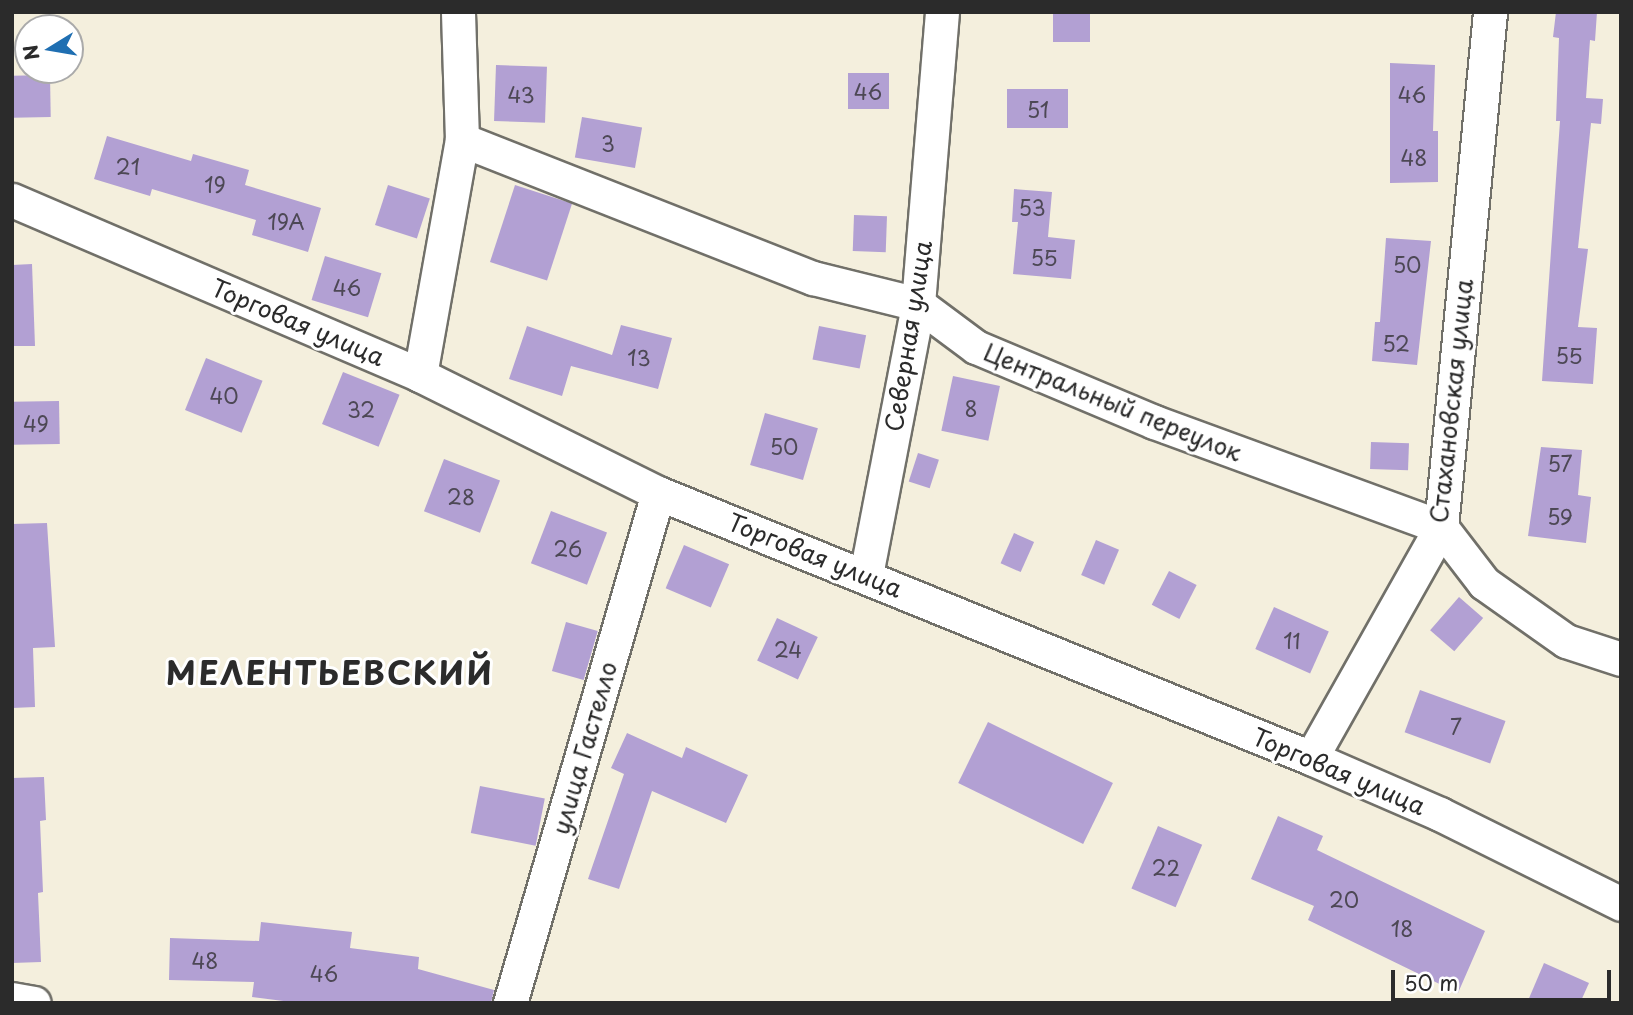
<!DOCTYPE html>
<html>
<head>
<meta charset="utf-8">
<style>
	body { margin:0 }
	#map { position:relative; width:1633px; height:1015px; overflow:hidden; background:#f4efdd; font-family:"Playpen Sans",sans-serif }
	div>[style] { position:absolute }
	.building>* { inset:0; background:#b2a0d3; transform-origin:0 0 }
	.roads { filter:drop-shadow(2px 0 #717069) drop-shadow(-2px 0 #717069) drop-shadow(0 2px #717069) drop-shadow(0 -2px #717069) }
	.minor>* { height:33px; margin:-16.5px; padding:0 16.5px; transform-origin:16.5px; border-radius:16.5px; background:#fff }
	span { translate:-50% -50%; white-space:nowrap; text-align:center; line-height:1.15; -webkit-text-stroke:6px #fff; paint-order:stroke }
	.number-label { font-size:21px; color:#4d4855 }
	.number-label span { -webkit-text-stroke-width:0 }
	.street-label { font-size:24px; color:#2b2b2b }
	.district-label { font-size:32px; color:#2b2b2b; font-weight:700; letter-spacing:2px }
	.frame { position:absolute; inset:0; border:14px solid #2b2b2b; pointer-events:none }
	.north { position:absolute; left:14px; top:14px; width:70px; height:70px; box-sizing:border-box; background:#fff; border:2px solid #aaa; border-radius:50%; rotate:259deg; font-size:19px; font-weight:700; line-height:28px; text-align:center; color:#2b2b2b }
	.north::after { content:''; display:block; margin:auto; width:24px; height:32px; background:#1f6fb2; clip-path:polygon(50% 0,100% 100%,50% 72%,0 100%) }
	.scale { position:absolute; left:1391px; top:970px; width:220px; height:32px; box-sizing:border-box; border:4px solid #2b2b2b; border-top:0; padding-left:9px; font-size:21px; line-height:24px; white-space:nowrap; color:#2b2b2b; -webkit-text-stroke:5px #fff; paint-order:stroke }
</style>
</head>
<body>
<div id="map">
	<div class="building">
		<i style="left:1053px;top:12px;width:37px;height:30px"></i>
		<i style="clip-path:polygon(1556px 12px,1597px 12px,1595px 41px,1590px 40px,1586px 98px,1603px 99px,1601px 124px,1591px 123px,1578px 248px,1588px 249px,1578px 327px,1597px 328px,1593px 384px,1542px 381px,1560px 121px,1556px 121px,1559px 38px,1553px 37px)"></i>
		<i style="clip-path:polygon(1390px 63px,1435px 65px,1433px 131px,1438px 131px,1438px 182px,1390px 183px)"></i>
		<i style="left:496px;top:65px;width:51px;height:56px;rotate:2deg"></i>
		<i style="left:848px;top:73px;width:41px;height:36px"></i>
		<i style="left:50px;top:75px;width:42px;height:38px;rotate:89deg"></i>
		<i style="left:1068px;top:89px;width:39px;height:61px;rotate:90deg"></i>
		<i style="left:582px;top:117px;width:61px;height:41px;rotate:10deg"></i>
		<i style="clip-path:polygon(107px 136px,191px 161px,193px 154px,249px 170px,245px 185px,321px 208px,308px 252px,252px 235px,256px 220px,152px 189px,150px 196px,94px 179px)"></i>
		<i style="left:388px;top:185px;width:44px;height:42px;rotate:18deg"></i>
		<i style="left:515px;top:185px;width:60px;height:81px;rotate:18deg"></i>
		<i style="clip-path:polygon(1014px 189px,1052px 192px,1048px 237px,1075px 240px,1071px 279px,1013px 274px,1018px 222px,1012px 222px)"></i>
		<i style="left:854px;top:215px;width:33px;height:36px;rotate:2deg"></i>
		<i style="clip-path:polygon(1386px 238px,1431px 241px,1417px 365px,1372px 361px,1375px 322px,1380px 322px)"></i>
		<i style="left:325px;top:256px;width:59px;height:46px;rotate:17deg"></i>
		<i style="clip-path:polygon(32px 264px,35px 346px,12px 346px,12px 265px)"></i>
		<i style="clip-path:polygon(621px 325px,672px 338px,658px 389px,571px 366px,562px 396px,509px 379px,527px 326px,612px 355px)"></i>
		<i style="left:819px;top:326px;width:48px;height:34px;rotate:11deg"></i>
		<i style="left:206px;top:358px;width:61px;height:56px;rotate:22deg"></i>
		<i style="left:343px;top:372px;width:61px;height:56px;rotate:22deg"></i>
		<i style="left:953px;top:376px;width:48px;height:56px;rotate:12deg"></i>
		<i style="left:59px;top:401px;width:43px;height:47px;rotate:89deg"></i>
		<i style="left:765px;top:413px;width:55px;height:54px;rotate:16deg"></i>
		<i style="left:1371px;top:442px;width:38px;height:27px;rotate:2deg"></i>
		<i style="clip-path:polygon(1541px 447px,1582px 450px,1578px 495px,1591px 497px,1586px 543px,1528px 536px)"></i>
		<i style="left:918px;top:453px;width:22px;height:30px;rotate:18deg"></i>
		<i style="left:444px;top:459px;width:60px;height:56px;rotate:21deg"></i>
		<i style="left:551px;top:511px;width:60px;height:56px;rotate:21deg"></i>
		<i style="clip-path:polygon(47px 523px,55px 647px,33px 648px,35px 707px,12px 708px,12px 524px)"></i>
		<i style="left:1014px;top:533px;width:22px;height:33px;rotate:24deg"></i>
		<i style="left:1096px;top:540px;width:25px;height:38px;rotate:23deg"></i>
		<i style="left:684px;top:545px;width:49px;height:47px;rotate:23deg"></i>
		<i style="left:1169px;top:571px;width:31px;height:38px;rotate:27deg"></i>
		<i style="left:1459px;top:597px;width:32px;height:44px;rotate:41deg"></i>
		<i style="left:1274px;top:607px;width:60px;height:46px;rotate:24deg"></i>
		<i style="left:777px;top:618px;width:45px;height:47px;rotate:25deg"></i>
		<i style="left:566px;top:622px;width:33px;height:51px;rotate:16deg"></i>
		<i style="left:1420px;top:690px;width:91px;height:45px;rotate:20deg"></i>
		<i style="left:988px;top:722px;width:139px;height:68px;rotate:26deg"></i>
		<i style="clip-path:polygon(627px 733px,682px 758px,686px 747px,748px 775px,726px 823px,652px 791px,619px 889px,588px 879px,624px 774px,611px 768px)"></i>
		<i style="clip-path:polygon(44px 777px,46px 820px,40px 821px,43px 892px,38px 893px,41px 962px,12px 963px,12px 778px)"></i>
		<i style="left:480px;top:786px;width:66px;height:48px;rotate:11deg"></i>
		<i style="clip-path:polygon(1278px 816px,1323px 836px,1317px 850px,1485px 931px,1458px 993px,1308px 920px,1314px 906px,1251px 879px)"></i>
		<i style="left:1158px;top:826px;width:48px;height:68px;rotate:23deg"></i>
		<i style="clip-path:polygon(261px 922px,352px 932px,350px 948px,419px 957px,418px 969px,494px 990px,491px 1003px,299px 1003px,252px 997px,254px 982px,169px 980px,170px 938px,259px 941px)"></i>
		<i style="clip-path:polygon(1544px 963px,1589px 983px,1580px 1003px,1527px 1003px)"></i>
	</div>
	<div class="roads">
		<div class="minor">
			<i style="left:462px;top:140px;width:377px;rotate:21.5deg"></i>
			<i style="left:813px;top:278px;width:108px;rotate:13.9deg"></i>
			<i style="left:918px;top:304px;width:72px;rotate:36.6deg"></i>
			<i style="left:976px;top:347px;width:193px;rotate:22.8deg"></i>
			<i style="left:1154px;top:422px;width:306px;rotate:20.1deg"></i>
			<i style="left:1441px;top:527px;width:71px;rotate:52.5deg"></i>
			<i style="left:1484px;top:583px;width:100px;rotate:35.3deg"></i>
			<i style="left:1566px;top:641px;width:58px;rotate:18.1deg"></i>
			<i style="left:12px;top:200px;width:444px;rotate:23.2deg"></i>
			<i style="left:420px;top:375px;width:266px;rotate:26.4deg"></i>
			<i style="left:658px;top:493px;width:705px;rotate:22.09deg"></i>
			<i style="left:1311px;top:758px;width:141px;rotate:23.5deg"></i>
			<i style="left:1440px;top:814px;width:202px;rotate:26.4deg"></i>
			<i style="left:420px;top:375px;width:239px;rotate:-79.9deg"></i>
			<i style="left:462px;top:140px;width:128px;rotate:-91.8deg"></i>
			<i style="left:866px;top:575px;width:276px;rotate:-79.1deg"></i>
			<i style="left:918px;top:304px;width:293px;rotate:-85.3deg"></i>
			<i style="left:1311px;top:758px;width:265px;rotate:-60.6deg"></i>
			<i style="left:1441px;top:527px;width:517px;rotate:-84.56deg"></i>
			<i style="left:12px;top:999px;width:22px;rotate:10deg"></i>
			<i style="left:510px;top:1003px;width:531px;rotate:-73.82deg"></i>
		</div>
	</div>
	<div class="number-label">
		<span style="left:868px;top:91px">46</span>
		<span style="left:521px;top:94px">43</span>
		<span style="left:1412px;top:94px">46</span>
		<span style="left:1038px;top:109px">51</span>
		<span style="left:608px;top:143px">3</span>
		<span style="left:1414px;top:157px">48</span>
		<span style="left:128px;top:166px">21</span>
		<span style="left:215px;top:184px">19</span>
		<span style="left:1032px;top:207px">53</span>
		<span style="left:286px;top:221px">19А</span>
		<span style="left:1044px;top:257px">55</span>
		<span style="left:1407px;top:264px">50</span>
		<span style="left:347px;top:287px">46</span>
		<span style="left:1396px;top:343px">52</span>
		<span style="left:1569px;top:355px">55</span>
		<span style="left:639px;top:357px">13</span>
		<span style="left:224px;top:395px">40</span>
		<span style="left:971px;top:408px">8</span>
		<span style="left:361px;top:409px">32</span>
		<span style="left:36px;top:423px">49</span>
		<span style="left:784px;top:446px">50</span>
		<span style="left:1560px;top:463px">57</span>
		<span style="left:461px;top:496px">28</span>
		<span style="left:1560px;top:516px">59</span>
		<span style="left:568px;top:548px">26</span>
		<span style="left:1292px;top:640px">11</span>
		<span style="left:788px;top:649px">24</span>
		<span style="left:1456px;top:726px">7</span>
		<span style="left:1166px;top:867px">22</span>
		<span style="left:1344px;top:899px">20</span>
		<span style="left:1402px;top:928px">18</span>
		<span style="left:205px;top:960px">48</span>
		<span style="left:324px;top:973px">46</span>
	</div>
	<div class="street-label">
		<span style="left:298px;top:322px;rotate:23deg">Торговая улица</span>
		<span style="left:908px;top:336px;rotate:-81deg">Северная улица</span>
		<span style="left:1451px;top:401px;rotate:-84deg">Стахановская улица</span>
		<span style="left:1113px;top:402px;rotate:22deg">Центральный переулок</span>
		<span style="left:815px;top:555px;rotate:22deg">Торговая улица</span>
		<span style="left:584px;top:748px;rotate:-74deg">улица Гастелло</span>
		<span style="left:1339px;top:771px;rotate:23deg">Торговая улица</span>
	</div>
	<div class="district-label">
		<span style="left:330px;top:672px">МЕЛЕНТЬЕВСКИЙ</span>
	</div>
	<div class="frame"></div>
	<div class="north">N</div>
	<div class="scale">50 m</div>
</div>
</body>
</html>
